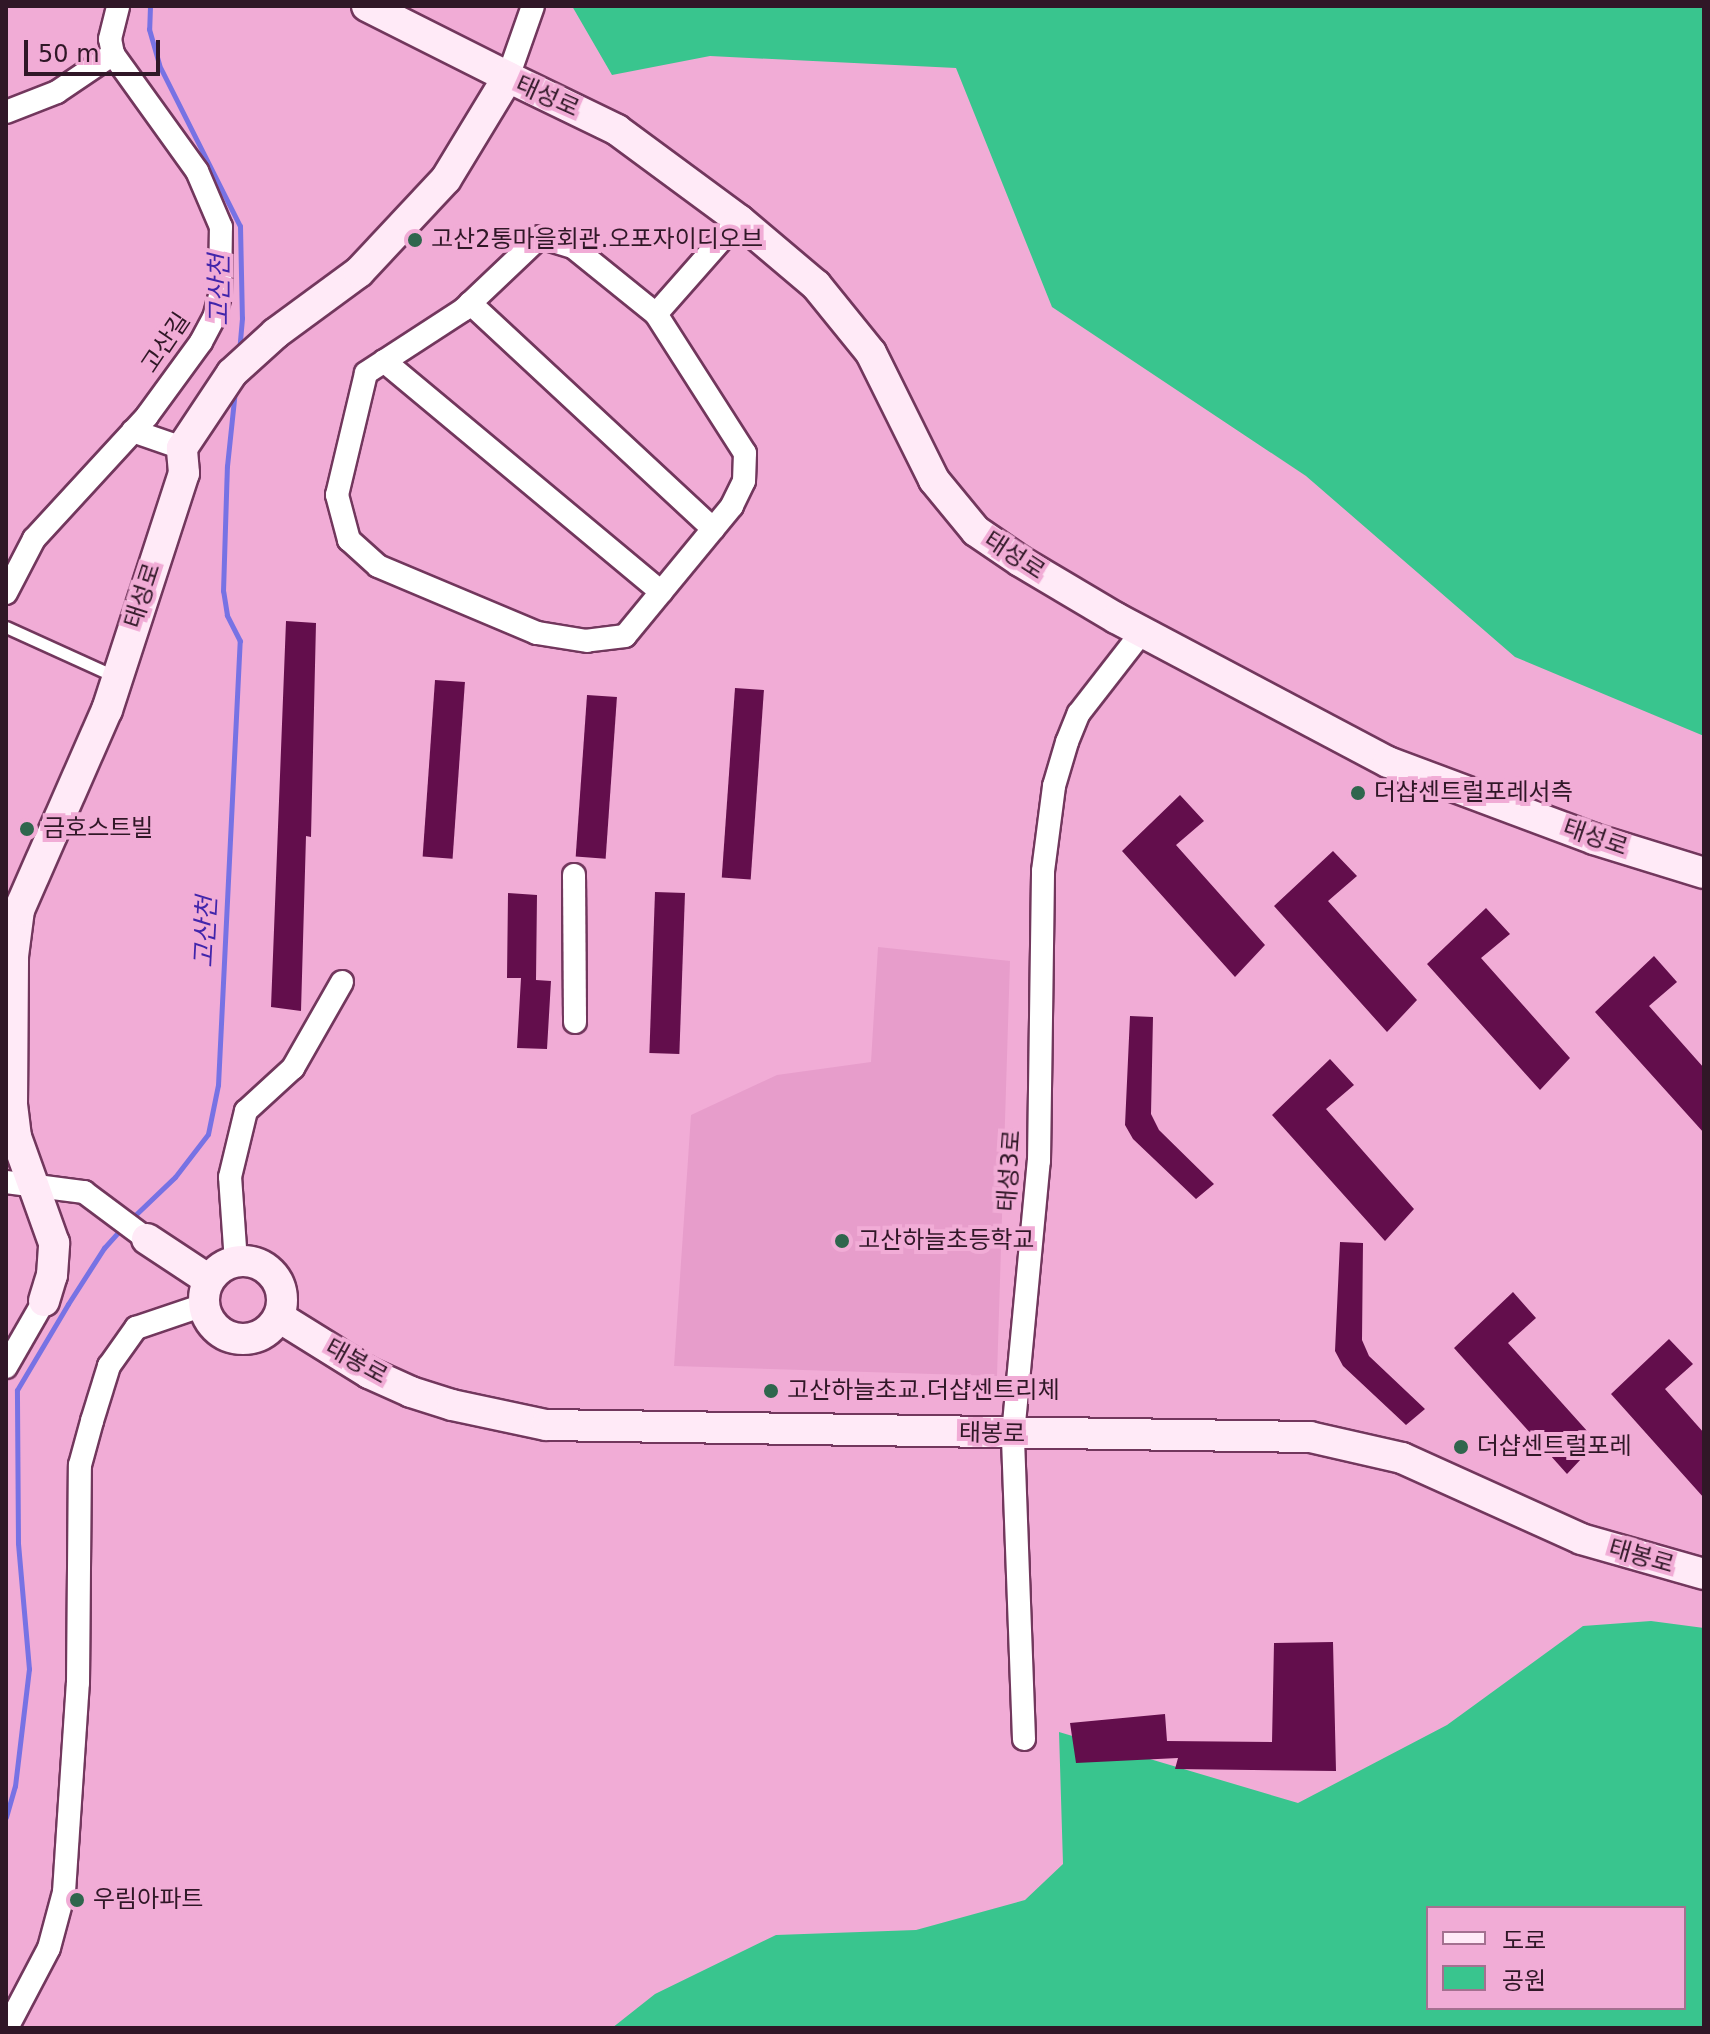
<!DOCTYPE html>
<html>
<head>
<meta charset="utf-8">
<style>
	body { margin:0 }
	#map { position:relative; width:1710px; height:2034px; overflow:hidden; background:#f1acd6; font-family:"DejaVu Sans","Noto Sans KR",sans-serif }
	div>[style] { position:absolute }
	.built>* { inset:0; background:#e79dcb }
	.green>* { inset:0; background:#39c58e }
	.stream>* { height:5px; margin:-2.5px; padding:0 2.5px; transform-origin:2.5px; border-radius:2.5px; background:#7772e4 }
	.building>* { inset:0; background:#630e4c; transform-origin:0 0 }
	.roads { filter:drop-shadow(2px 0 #72375d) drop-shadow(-2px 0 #72375d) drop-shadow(0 2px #72375d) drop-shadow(0 -2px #72375d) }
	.lane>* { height:11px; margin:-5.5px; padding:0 5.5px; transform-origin:5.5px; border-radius:5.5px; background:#fff }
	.street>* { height:22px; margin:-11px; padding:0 11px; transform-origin:11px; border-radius:11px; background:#fff }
	.secondary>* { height:30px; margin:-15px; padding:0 15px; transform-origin:15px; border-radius:15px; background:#ffeaf7 }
	.secondary>.ring { margin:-15px; padding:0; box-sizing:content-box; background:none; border:30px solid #ffeaf7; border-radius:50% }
	.dots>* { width:22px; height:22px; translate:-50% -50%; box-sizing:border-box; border:4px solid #f1acd6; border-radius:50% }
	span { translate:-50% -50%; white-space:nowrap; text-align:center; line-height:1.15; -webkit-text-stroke:8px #f1acd6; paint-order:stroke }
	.street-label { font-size:24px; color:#301727 }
	.poi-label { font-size:24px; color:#301727 }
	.left { translate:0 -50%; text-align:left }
	.water-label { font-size:26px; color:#4125ab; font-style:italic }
	.frame { position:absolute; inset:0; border:8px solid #301727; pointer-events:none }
	.legend { position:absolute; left:1426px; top:1906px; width:260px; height:104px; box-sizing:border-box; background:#f1acd6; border:2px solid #a47090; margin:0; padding:10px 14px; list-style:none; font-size:24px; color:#301727 }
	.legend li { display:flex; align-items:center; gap:16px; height:40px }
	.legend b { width:40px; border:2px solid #a47090 }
	.scale { position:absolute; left:24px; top:40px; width:136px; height:36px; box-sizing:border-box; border:4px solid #301727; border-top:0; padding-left:10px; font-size:24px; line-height:28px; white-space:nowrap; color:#301727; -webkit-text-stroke:6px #f1acd6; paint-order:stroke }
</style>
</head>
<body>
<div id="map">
	<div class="built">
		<i style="clip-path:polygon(878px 947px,1010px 961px,997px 1376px,674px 1366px,691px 1115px,777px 1075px,871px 1062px)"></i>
	</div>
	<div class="green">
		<i style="clip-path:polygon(572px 6px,1704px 6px,1704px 736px,1515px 657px,1306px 476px,1052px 307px,956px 68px,710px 56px,612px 75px)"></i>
		<i style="clip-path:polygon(evenodd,1651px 1621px,1704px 1628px,1704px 2028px,612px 2028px,655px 1994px,776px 1935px,916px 1930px,1025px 1900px,1063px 1864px,1059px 1732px,1298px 1803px,1447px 1725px,1583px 1626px,1651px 1621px,1428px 1908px,1684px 1908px,1684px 2008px,1428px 2008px,1428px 1908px)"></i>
	</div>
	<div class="stream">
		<i style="left:150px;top:6px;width:23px;rotate:92deg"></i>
		<i style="left:149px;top:29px;width:37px;rotate:74deg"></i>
		<i style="left:159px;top:65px;width:180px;rotate:63.3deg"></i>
		<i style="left:240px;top:226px;width:92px;rotate:88.8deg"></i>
		<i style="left:242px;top:318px;width:34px;rotate:95deg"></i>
		<i style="left:130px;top:1220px;width:62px;rotate:-43.7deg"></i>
		<i style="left:175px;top:1177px;width:54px;rotate:-52.5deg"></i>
		<i style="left:208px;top:1134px;width:50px;rotate:-78.5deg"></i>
		<i style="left:218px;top:1085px;width:445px;rotate:-87.2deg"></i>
		<i style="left:240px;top:641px;width:29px;rotate:-117deg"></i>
		<i style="left:227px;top:615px;width:24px;rotate:-99deg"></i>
		<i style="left:223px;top:591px;width:125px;rotate:-88.2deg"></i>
		<i style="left:227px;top:466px;width:76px;rotate:-84deg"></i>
		<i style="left:6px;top:1817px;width:32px;rotate:-74deg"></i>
		<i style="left:15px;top:1786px;width:118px;rotate:-83.2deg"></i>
		<i style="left:29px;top:1669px;width:126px;rotate:-95deg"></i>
		<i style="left:18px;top:1543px;width:153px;rotate:-90.4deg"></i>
		<i style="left:17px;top:1390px;width:100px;rotate:-59.3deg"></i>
		<i style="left:68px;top:1304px;width:67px;rotate:-57.3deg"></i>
		<i style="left:104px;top:1248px;width:28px;rotate:-48deg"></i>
	</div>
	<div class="building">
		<i style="clip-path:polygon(286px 621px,316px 623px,311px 837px,306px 836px,301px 1011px,271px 1007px)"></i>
		<i style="left:435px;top:680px;width:30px;height:177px;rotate:4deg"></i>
		<i style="left:735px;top:688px;width:29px;height:190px;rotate:4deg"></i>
		<i style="left:587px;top:695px;width:30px;height:162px;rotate:4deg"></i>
		<i style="clip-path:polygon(1180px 795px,1204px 821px,1176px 845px,1265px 945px,1235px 977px,1122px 851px)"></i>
		<i style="clip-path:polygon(1333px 851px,1357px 876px,1328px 901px,1417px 1000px,1387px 1032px,1274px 906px)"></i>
		<i style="left:655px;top:892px;width:30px;height:161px;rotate:2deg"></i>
		<i style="clip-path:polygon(508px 893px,537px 895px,536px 980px,551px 981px,547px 1049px,517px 1048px,521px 978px,507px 978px)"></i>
		<i style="clip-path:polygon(1486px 908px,1510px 934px,1481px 958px,1570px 1058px,1540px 1090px,1427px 964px)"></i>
		<i style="clip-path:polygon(1654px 956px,1677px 982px,1649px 1006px,1704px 1068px,1704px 1133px,1595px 1012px)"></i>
		<i style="clip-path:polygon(1130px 1016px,1153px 1017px,1151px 1114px,1159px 1130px,1214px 1184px,1196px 1199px,1133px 1139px,1125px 1125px)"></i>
		<i style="clip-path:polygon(1330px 1059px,1354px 1085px,1326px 1109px,1414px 1209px,1385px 1241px,1272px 1115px)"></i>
		<i style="clip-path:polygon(1340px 1242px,1363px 1243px,1362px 1340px,1369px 1356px,1425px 1409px,1406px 1425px,1343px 1366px,1335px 1351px)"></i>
		<i style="clip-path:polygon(1513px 1292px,1536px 1318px,1508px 1343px,1597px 1442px,1567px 1474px,1454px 1348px)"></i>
		<i style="clip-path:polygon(1669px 1339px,1693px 1364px,1665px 1389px,1704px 1433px,1704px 1498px,1611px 1394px)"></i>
		<i style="clip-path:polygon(1333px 1642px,1336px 1771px,1175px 1769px,1178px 1758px,1076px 1763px,1070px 1723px,1165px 1714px,1167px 1741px,1272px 1742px,1274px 1643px)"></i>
	</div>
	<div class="roads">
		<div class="lane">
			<i style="left:6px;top:627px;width:121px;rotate:24.4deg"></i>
		</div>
		<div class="street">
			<i style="left:508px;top:77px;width:75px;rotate:-70.6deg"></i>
			<i style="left:6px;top:112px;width:55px;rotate:-21.4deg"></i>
			<i style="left:57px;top:92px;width:68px;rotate:-34.2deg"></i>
			<i style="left:540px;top:237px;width:34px;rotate:17deg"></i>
			<i style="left:573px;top:247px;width:107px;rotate:38.9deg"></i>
			<i style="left:656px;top:314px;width:165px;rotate:57.4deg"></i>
			<i style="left:745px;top:453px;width:28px;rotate:92deg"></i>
			<i style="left:744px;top:481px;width:28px;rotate:116deg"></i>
			<i style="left:732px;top:506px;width:168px;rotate:129.5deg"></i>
			<i style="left:625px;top:636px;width:38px;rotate:173deg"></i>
			<i style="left:587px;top:641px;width:51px;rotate:-170.9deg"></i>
			<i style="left:537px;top:633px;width:173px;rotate:-157.2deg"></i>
			<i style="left:378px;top:566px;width:39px;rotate:-138deg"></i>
			<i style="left:349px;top:540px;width:47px;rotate:-104.9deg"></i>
			<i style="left:337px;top:495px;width:125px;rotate:-76.6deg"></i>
			<i style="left:366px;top:373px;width:116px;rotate:-33deg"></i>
			<i style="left:463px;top:310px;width:106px;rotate:-43.5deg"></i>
			<i style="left:470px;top:303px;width:332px;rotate:42.9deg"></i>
			<i style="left:656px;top:314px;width:125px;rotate:-48.6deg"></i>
			<i style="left:384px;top:361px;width:361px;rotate:39.8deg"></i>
			<i style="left:133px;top:431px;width:52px;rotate:19.1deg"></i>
			<i style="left:6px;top:593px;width:61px;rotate:-62.6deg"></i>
			<i style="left:34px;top:539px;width:167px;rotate:-47.4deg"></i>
			<i style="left:147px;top:416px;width:92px;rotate:-53.9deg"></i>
			<i style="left:201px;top:342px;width:27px;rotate:-62deg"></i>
			<i style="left:214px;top:318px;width:24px;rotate:-75deg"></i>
			<i style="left:220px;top:295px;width:68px;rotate:-89.2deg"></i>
			<i style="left:221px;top:227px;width:61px;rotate:-113.2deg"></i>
			<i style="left:197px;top:171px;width:144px;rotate:-125.7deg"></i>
			<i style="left:113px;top:54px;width:15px;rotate:-101deg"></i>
			<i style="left:110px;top:39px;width:34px;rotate:-76deg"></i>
			<i style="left:574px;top:875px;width:147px;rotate:89.6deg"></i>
			<i style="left:6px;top:1182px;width:79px;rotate:7.3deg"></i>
			<i style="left:84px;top:1192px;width:79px;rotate:36.7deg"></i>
			<i style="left:236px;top:1262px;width:85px;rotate:-94deg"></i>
			<i style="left:230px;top:1177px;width:68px;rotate:-76.4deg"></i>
			<i style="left:246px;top:1111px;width:64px;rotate:-42.5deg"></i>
			<i style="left:293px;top:1068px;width:99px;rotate:-60.3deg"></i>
			<i style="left:6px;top:1367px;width:76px;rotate:-60.1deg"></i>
			<i style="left:1024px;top:1739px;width:305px;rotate:-92.1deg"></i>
			<i style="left:1013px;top:1434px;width:274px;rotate:-84.6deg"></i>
			<i style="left:1039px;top:1161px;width:290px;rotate:-89.2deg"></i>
			<i style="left:1043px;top:871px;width:86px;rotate:-82.6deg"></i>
			<i style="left:1054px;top:786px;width:46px;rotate:-73.5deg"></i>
			<i style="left:1067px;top:742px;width:31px;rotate:-68deg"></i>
			<i style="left:1079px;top:713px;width:103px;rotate:-52.1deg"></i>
			<i style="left:7px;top:2028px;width:90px;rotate:-62.3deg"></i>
			<i style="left:49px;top:1948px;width:58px;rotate:-75deg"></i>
			<i style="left:64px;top:1892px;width:209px;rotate:-86.2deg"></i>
			<i style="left:78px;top:1683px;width:218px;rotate:-89.5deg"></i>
			<i style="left:80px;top:1465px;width:46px;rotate:-74.7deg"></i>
			<i style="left:92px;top:1421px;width:58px;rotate:-72.8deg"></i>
			<i style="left:109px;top:1366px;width:47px;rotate:-54.6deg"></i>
			<i style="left:136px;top:1328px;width:72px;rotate:-18.7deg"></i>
		</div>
		<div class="secondary">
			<i style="left:367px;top:6px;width:158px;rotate:26.7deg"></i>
			<i style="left:147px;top:1239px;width:74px;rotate:33.5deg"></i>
			<i class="ring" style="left:204px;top:1261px;width:48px;height:48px"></i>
			<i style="left:44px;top:1301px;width:27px;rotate:-73deg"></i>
			<i style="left:52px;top:1275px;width:32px;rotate:-86deg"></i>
			<i style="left:54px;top:1243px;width:113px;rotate:-109.7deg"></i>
			<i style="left:16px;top:1137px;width:32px;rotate:-97deg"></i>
			<i style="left:12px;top:1105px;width:149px;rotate:-89.6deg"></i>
			<i style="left:13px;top:956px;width:46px;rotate:-82.6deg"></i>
			<i style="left:19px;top:910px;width:219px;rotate:-66.3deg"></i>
			<i style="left:107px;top:710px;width:249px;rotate:-72deg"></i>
			<i style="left:184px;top:473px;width:25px;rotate:-95deg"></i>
			<i style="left:182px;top:448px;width:90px;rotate:-56.3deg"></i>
			<i style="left:232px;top:373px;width:59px;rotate:-42.3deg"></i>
			<i style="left:276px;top:333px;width:103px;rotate:-36.3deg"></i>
			<i style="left:359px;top:272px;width:127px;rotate:-46.9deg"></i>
			<i style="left:446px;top:179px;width:119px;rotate:-58.7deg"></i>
			<i style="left:508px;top:77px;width:121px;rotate:25.9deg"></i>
			<i style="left:617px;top:130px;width:152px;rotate:36.4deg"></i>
			<i style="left:739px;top:220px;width:101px;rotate:40.2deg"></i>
			<i style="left:816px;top:285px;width:87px;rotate:51deg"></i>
			<i style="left:871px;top:353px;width:142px;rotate:63.6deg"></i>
			<i style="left:934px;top:480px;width:66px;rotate:50.5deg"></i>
			<i style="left:976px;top:531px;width:53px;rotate:34.3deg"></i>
			<i style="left:1020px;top:561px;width:112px;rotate:30.7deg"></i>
			<i style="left:1116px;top:618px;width:308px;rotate:27.9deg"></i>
			<i style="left:1388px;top:762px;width:220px;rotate:20.5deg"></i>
			<i style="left:1594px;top:839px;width:115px;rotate:17.2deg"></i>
			<i style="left:279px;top:1317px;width:106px;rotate:31.9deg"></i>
			<i style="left:369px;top:1373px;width:46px;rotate:24.3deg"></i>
			<i style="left:411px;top:1392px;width:43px;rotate:17.6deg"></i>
			<i style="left:452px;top:1405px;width:96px;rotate:12deg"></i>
			<i style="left:546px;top:1425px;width:764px;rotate:0.9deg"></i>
			<i style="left:1310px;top:1437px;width:94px;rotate:12.9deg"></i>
			<i style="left:1402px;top:1458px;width:196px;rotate:24.3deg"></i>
			<i style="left:1581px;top:1539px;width:128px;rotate:15.9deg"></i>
		</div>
	</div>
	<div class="dots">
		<i style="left:415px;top:240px;background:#2f664d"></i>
		<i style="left:1358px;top:793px;background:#2f664d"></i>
		<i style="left:27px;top:829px;background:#2f664d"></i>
		<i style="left:842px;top:1241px;background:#2f664d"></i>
		<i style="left:771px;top:1391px;background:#2f664d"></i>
		<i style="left:1461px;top:1447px;background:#2f664d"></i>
		<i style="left:77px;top:1900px;background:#2f664d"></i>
	</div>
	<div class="street-label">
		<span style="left:547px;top:97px;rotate:24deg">태성로</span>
		<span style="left:166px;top:343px;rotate:-56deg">고산길</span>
		<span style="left:1014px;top:556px;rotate:33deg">태성로</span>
		<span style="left:143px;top:596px;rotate:-72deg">태성로</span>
		<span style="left:1595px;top:838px;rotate:19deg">태성로</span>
		<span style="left:1010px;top:1171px;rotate:-86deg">태성3로</span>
		<span style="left:356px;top:1362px;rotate:29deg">태봉로</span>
		<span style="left:992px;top:1434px;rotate:1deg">태봉로</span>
		<span style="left:1641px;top:1557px;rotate:16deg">태봉로</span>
	</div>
	<div class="poi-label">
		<span class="left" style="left:431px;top:240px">고산2통마을회관.오포자이디오브</span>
		<span class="left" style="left:1374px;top:793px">더샵센트럴포레서측</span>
		<span class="left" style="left:43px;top:829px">금호스트빌</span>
		<span class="left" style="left:858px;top:1241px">고산하늘초등학교</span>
		<span class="left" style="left:787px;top:1391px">고산하늘초교.더샵센트리체</span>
		<span class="left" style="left:1477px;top:1447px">더샵센트럴포레</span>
		<span class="left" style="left:93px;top:1900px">우림아파트</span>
	</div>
	<div class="water-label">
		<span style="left:220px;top:290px;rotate:-90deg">고산천</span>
		<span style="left:206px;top:932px;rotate:-87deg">고산천</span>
	</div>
	<div class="frame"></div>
	<ul class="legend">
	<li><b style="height:10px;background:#ffeaf7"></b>도로</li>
	<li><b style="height:22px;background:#39c58e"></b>공원</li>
	</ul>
	<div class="scale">50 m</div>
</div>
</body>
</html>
